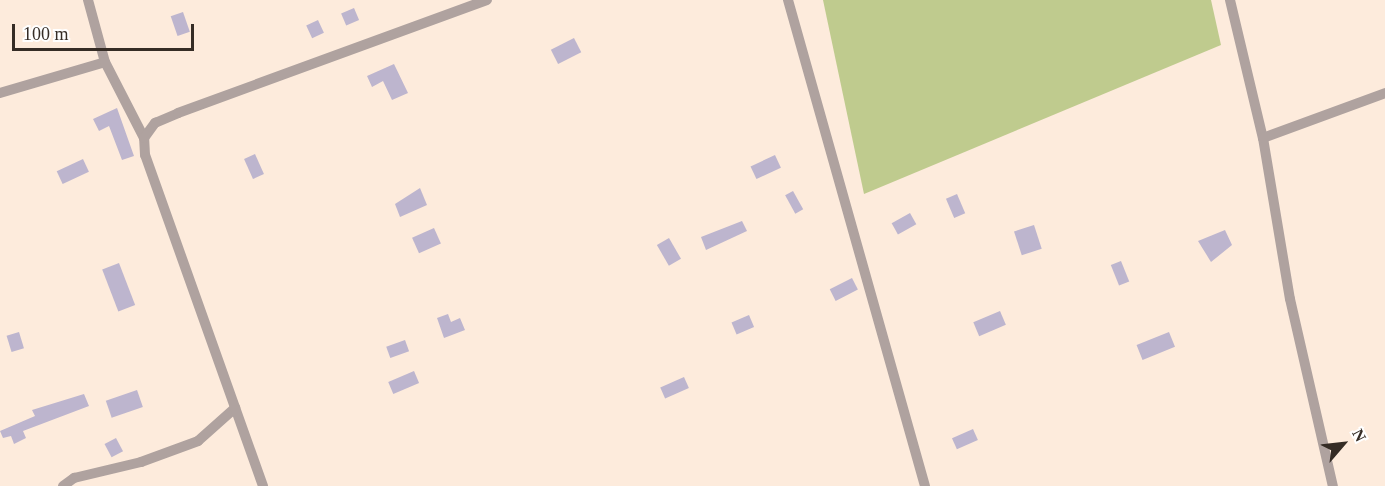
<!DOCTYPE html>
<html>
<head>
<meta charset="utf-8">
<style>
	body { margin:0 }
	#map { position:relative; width:1385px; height:486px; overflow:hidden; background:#fdebdc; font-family:"Times New Roman",serif }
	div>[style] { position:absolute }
	.green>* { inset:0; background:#bfcb8e }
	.building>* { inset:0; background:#bdb5ce; transform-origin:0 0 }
	.minor>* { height:10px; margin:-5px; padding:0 5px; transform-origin:5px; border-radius:5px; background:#afa29f }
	span { translate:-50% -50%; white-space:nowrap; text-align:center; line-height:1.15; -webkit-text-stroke:6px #fff; paint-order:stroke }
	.north { position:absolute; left:1313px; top:414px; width:60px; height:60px; -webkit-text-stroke:4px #fff; paint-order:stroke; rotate:62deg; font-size:16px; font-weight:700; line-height:24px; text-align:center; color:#352c25 }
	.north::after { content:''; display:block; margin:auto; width:21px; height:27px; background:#352c25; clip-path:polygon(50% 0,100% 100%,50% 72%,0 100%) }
	.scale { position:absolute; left:12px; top:24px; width:182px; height:27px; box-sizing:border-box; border:3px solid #352c25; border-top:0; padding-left:8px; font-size:18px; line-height:21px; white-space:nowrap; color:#352c25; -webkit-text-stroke:4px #fff; paint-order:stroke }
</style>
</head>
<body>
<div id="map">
	<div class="green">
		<i style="clip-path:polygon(823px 0,1211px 0,1221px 45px,864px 194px)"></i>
	</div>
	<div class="building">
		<i style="left:354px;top:8px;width:13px;height:14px;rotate:67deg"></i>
		<i style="left:183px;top:12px;width:21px;height:13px;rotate:71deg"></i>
		<i style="left:318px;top:20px;width:14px;height:13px;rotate:65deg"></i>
		<i style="left:574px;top:38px;width:16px;height:26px;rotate:63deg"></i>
		<i style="clip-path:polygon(394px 64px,408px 93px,392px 100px,383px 81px,372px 87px,367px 76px)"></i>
		<i style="clip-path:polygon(117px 108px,134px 156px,122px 160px,109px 126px,99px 131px,93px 119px)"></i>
		<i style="left:255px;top:154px;width:22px;height:12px;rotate:66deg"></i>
		<i style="left:775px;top:155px;width:14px;height:27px;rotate:65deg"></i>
		<i style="left:83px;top:159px;width:14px;height:29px;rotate:65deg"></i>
		<i style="clip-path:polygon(420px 188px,427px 205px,400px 217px,395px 204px)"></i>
		<i style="left:793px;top:191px;width:21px;height:9px;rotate:61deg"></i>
		<i style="left:957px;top:194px;width:21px;height:12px;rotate:67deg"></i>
		<i style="left:910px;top:213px;width:13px;height:21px;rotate:61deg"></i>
		<i style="clip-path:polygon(742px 221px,747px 231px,706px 250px,701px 237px)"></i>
		<i style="left:1034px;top:225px;width:25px;height:21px;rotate:72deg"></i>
		<i style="left:434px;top:228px;width:17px;height:24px;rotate:66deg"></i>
		<i style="clip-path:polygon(1225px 230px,1232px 245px,1211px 262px,1198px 241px)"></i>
		<i style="left:669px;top:238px;width:24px;height:14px;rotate:60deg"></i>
		<i style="left:1121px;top:261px;width:22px;height:11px;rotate:68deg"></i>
		<i style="left:119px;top:263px;width:45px;height:18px;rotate:69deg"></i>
		<i style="left:852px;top:278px;width:13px;height:25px;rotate:63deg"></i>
		<i style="left:1000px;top:311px;width:15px;height:29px;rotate:67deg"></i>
		<i style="clip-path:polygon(448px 314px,451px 322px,460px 318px,465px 330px,444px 338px,437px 318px)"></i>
		<i style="left:749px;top:315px;width:13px;height:19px;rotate:67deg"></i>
		<i style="left:19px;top:332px;width:17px;height:13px;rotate:73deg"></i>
		<i style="left:1169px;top:332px;width:16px;height:35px;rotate:68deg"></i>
		<i style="left:405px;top:340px;width:12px;height:20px;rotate:70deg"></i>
		<i style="left:414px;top:371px;width:13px;height:28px;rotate:67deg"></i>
		<i style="left:684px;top:377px;width:12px;height:26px;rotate:66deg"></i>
		<i style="left:137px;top:390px;width:18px;height:33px;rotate:71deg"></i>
		<i style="clip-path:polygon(84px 394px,89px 406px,23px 431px,26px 438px,14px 444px,11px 436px,3px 438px,0 431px,35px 416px,32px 410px)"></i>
		<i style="left:973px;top:429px;width:12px;height:23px;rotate:66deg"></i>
		<i style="left:116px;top:438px;width:15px;height:13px;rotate:62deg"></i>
	</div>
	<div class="minor">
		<i style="left:88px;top:0;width:64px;rotate:74.7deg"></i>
		<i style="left:788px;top:0;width:505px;rotate:74.26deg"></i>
		<i style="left:1230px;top:0;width:142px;rotate:76.6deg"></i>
		<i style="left:1263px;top:138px;width:163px;rotate:80.5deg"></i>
		<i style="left:1290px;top:299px;width:192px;rotate:77.1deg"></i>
		<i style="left:0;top:93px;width:109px;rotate:-16.4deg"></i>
		<i style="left:105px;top:62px;width:85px;rotate:62.8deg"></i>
		<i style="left:1263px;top:138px;width:130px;rotate:-20.2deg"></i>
		<i style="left:63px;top:486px;width:14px;rotate:-36deg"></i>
		<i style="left:74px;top:478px;width:69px;rotate:-13.4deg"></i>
		<i style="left:141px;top:462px;width:61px;rotate:-20.2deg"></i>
		<i style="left:198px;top:441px;width:50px;rotate:-41.7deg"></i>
		<i style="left:263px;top:486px;width:351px;rotate:-109.6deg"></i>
		<i style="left:145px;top:155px;width:17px;rotate:-93deg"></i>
		<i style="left:144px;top:138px;width:19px;rotate:-54deg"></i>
		<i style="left:155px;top:123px;width:25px;rotate:-23deg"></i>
		<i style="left:178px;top:113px;width:329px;rotate:-20.1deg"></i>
	</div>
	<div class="north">N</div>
	<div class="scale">100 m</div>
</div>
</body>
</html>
